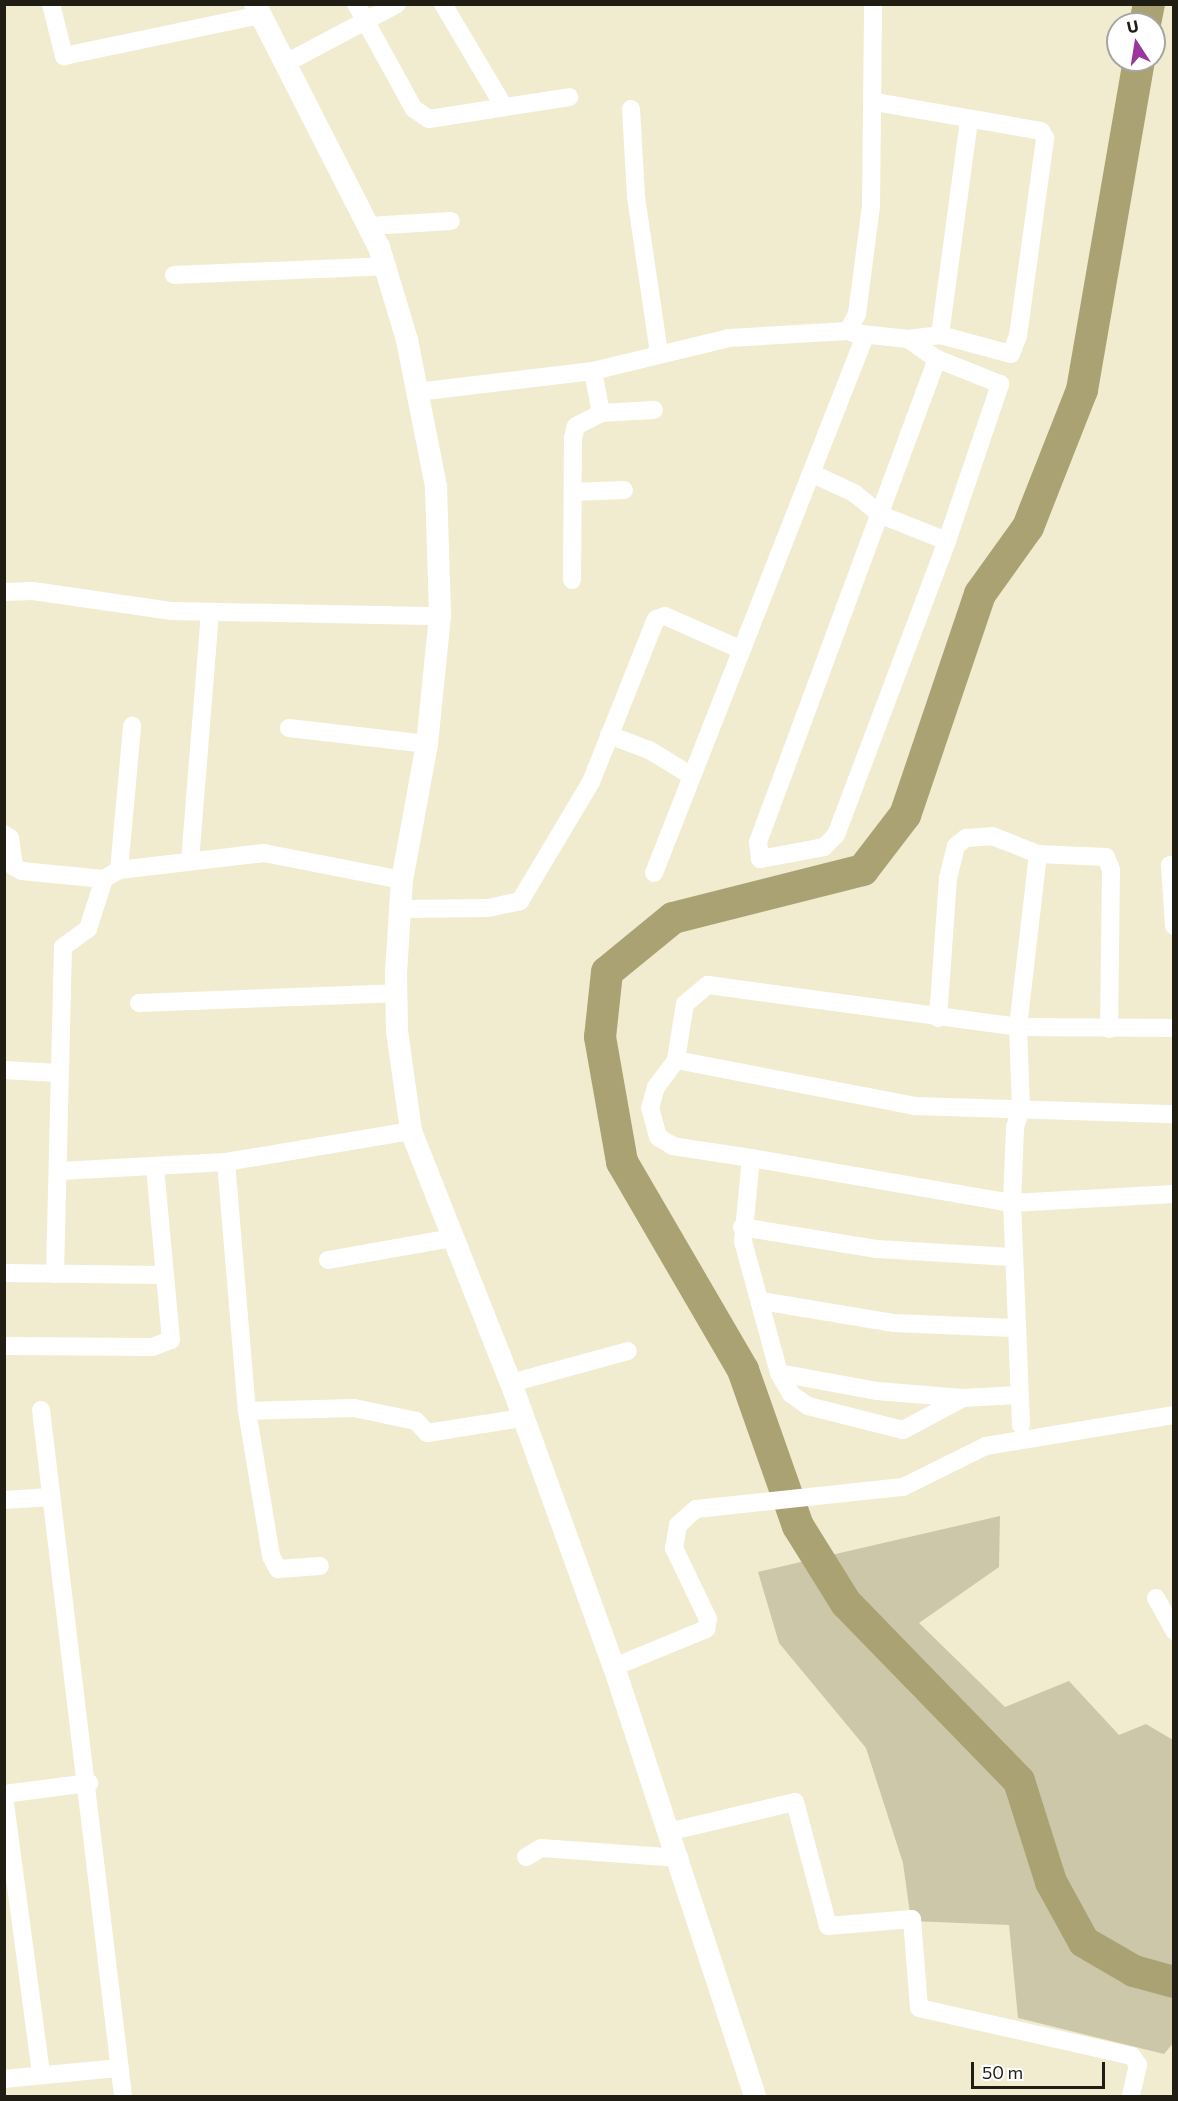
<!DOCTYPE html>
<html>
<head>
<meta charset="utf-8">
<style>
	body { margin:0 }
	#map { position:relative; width:1178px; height:2101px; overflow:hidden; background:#f1eccf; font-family:Commissioner,sans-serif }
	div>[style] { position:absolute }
	.green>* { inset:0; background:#ccc7a9 }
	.river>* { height:32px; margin:-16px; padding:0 16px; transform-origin:16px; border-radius:16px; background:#aba274 }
	.minor>* { height:18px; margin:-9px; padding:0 9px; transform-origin:9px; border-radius:9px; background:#fff }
	.tertiary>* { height:22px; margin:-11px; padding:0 11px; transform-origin:11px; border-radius:11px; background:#fff }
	span { translate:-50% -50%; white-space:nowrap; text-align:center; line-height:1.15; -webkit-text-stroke:4.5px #fff; paint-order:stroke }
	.frame { position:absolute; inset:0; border:6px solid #201e14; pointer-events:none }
	.north { position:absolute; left:1106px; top:12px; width:60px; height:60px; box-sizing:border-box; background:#fff; border:2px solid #a6a5a1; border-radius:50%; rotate:348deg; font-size:16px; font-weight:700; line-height:24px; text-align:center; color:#201e14 }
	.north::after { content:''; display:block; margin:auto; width:21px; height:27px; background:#9a369c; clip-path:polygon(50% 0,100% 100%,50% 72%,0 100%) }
	.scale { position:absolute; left:971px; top:2062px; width:134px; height:27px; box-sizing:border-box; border:3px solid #201e14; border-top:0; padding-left:8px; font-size:18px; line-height:21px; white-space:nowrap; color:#201e14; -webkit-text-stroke:4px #fff; paint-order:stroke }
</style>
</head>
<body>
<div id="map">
	<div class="green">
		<i style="clip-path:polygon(1000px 1516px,999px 1567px,919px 1623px,1005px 1707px,1069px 1681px,1119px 1735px,1146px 1724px,1173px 1740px,1174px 2042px,1164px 2054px,1018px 2018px,1009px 1925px,911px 1921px,903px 1863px,866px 1748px,779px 1643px,758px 1572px)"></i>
	</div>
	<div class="river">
		<i style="left:1145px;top:24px;width:20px;rotate:-79deg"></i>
		<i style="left:1139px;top:60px;width:335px;rotate:99.8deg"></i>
		<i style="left:1082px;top:390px;width:147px;rotate:111.5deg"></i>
		<i style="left:1028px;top:527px;width:82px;rotate:125.6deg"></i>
		<i style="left:980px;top:594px;width:233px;rotate:108.7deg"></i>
		<i style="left:905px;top:815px;width:69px;rotate:127.4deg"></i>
		<i style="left:863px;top:870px;width:196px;rotate:165.8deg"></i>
		<i style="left:673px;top:918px;width:85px;rotate:140.7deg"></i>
		<i style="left:607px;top:972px;width:65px;rotate:96.1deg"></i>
		<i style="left:600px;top:1037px;width:127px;rotate:80deg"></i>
		<i style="left:622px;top:1162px;width:241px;rotate:59.8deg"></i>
		<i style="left:743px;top:1370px;width:165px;rotate:70.6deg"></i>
		<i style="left:798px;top:1526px;width:91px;rotate:58.1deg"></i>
		<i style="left:846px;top:1603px;width:248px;rotate:45.8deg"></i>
		<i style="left:1019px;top:1781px;width:106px;rotate:72.4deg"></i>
		<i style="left:1051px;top:1882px;width:68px;rotate:61.2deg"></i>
		<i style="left:1084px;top:1942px;width:58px;rotate:30.1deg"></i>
		<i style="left:1134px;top:1971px;width:41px;rotate:15.4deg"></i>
	</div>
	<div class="minor">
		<i style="left:51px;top:4px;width:54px;rotate:76deg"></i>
		<i style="left:64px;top:56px;width:201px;rotate:-11.8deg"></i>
		<i style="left:356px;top:4px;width:120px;rotate:61.1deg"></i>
		<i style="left:414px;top:109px;width:18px;rotate:34deg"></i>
		<i style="left:429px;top:119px;width:142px;rotate:-8.9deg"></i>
		<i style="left:443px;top:4px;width:117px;rotate:59.3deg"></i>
		<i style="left:288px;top:62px;width:123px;rotate:-28deg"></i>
		<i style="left:631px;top:109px;width:88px;rotate:86.7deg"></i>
		<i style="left:636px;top:197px;width:157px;rotate:81.6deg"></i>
		<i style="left:369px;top:226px;width:82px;rotate:-3.5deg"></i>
		<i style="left:174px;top:275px;width:211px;rotate:-2.4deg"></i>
		<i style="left:853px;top:333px;width:55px;rotate:6.2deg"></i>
		<i style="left:908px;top:339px;width:32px;rotate:-7deg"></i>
		<i style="left:940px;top:335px;width:73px;rotate:15deg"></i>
		<i style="left:1011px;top:354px;width:19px;rotate:-69deg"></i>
		<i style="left:1018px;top:336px;width:200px;rotate:-82.2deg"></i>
		<i style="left:1045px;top:138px;width:8px;rotate:-120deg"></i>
		<i style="left:1041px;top:131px;width:169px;rotate:-170.1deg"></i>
		<i style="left:940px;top:335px;width:216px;rotate:-82.3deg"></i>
		<i style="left:908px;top:339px;width:35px;rotate:35deg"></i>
		<i style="left:937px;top:359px;width:515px;rotate:110.33deg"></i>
		<i style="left:758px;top:842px;width:17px;rotate:83deg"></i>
		<i style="left:760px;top:859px;width:65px;rotate:-10.6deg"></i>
		<i style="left:824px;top:847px;width:17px;rotate:-45deg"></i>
		<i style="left:836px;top:835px;width:314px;rotate:-69.3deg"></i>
		<i style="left:947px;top:541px;width:166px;rotate:-71.3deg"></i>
		<i style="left:1000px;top:384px;width:68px;rotate:-158.4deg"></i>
		<i style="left:417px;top:392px;width:177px;rotate:-6.8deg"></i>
		<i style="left:593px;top:371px;width:140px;rotate:-13.6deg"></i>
		<i style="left:729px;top:338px;width:119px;rotate:-3.4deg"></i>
		<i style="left:848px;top:331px;width:19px;rotate:-62deg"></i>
		<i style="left:857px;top:314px;width:109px;rotate:-82.6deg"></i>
		<i style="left:871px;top:206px;width:202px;rotate:-89.4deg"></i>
		<i style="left:601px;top:413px;width:53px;rotate:-3.2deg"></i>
		<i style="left:813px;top:474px;width:45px;rotate:24.9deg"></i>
		<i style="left:854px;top:493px;width:35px;rotate:39deg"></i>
		<i style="left:881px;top:515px;width:71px;rotate:21.5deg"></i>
		<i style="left:573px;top:492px;width:51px;rotate:-2.2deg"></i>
		<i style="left:572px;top:580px;width:142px;rotate:-89.6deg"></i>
		<i style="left:573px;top:438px;width:12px;rotate:-76deg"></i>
		<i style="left:576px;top:426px;width:28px;rotate:-27deg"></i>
		<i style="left:601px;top:413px;width:43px;rotate:-100.8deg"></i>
		<i style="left:4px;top:592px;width:29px;rotate:-2deg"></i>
		<i style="left:33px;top:591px;width:139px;rotate:8.2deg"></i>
		<i style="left:171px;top:611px;width:269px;rotate:1.1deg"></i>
		<i style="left:289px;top:728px;width:139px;rotate:6.6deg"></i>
		<i style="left:609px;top:735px;width:43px;rotate:20.6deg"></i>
		<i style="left:649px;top:750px;width:50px;rotate:31.2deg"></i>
		<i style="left:4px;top:834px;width:7px;rotate:34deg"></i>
		<i style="left:10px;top:838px;width:29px;rotate:82deg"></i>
		<i style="left:14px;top:867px;width:9px;rotate:27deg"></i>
		<i style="left:22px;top:871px;width:82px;rotate:5.6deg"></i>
		<i style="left:104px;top:879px;width:17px;rotate:-31deg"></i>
		<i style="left:119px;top:870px;width:146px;rotate:-6.7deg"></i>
		<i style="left:264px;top:853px;width:141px;rotate:11.1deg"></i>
		<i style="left:190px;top:861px;width:250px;rotate:-85.4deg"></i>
		<i style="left:1170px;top:865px;width:61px;rotate:86.2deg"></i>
		<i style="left:119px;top:870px;width:145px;rotate:-84.8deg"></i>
		<i style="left:654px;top:873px;width:577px;rotate:-68.55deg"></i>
		<i style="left:401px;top:909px;width:87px;rotate:-0.7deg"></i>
		<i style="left:488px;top:908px;width:33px;rotate:-12deg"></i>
		<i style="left:520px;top:901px;width:139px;rotate:-59.2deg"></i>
		<i style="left:591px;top:782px;width:175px;rotate:-68.3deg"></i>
		<i style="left:656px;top:619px;width:9px;rotate:-18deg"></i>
		<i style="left:665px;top:616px;width:84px;rotate:23.8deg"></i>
		<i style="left:139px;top:1003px;width:257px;rotate:-2.2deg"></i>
		<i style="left:938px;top:1018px;width:140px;rotate:-85.9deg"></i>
		<i style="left:948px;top:878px;width:33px;rotate:-76deg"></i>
		<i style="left:956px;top:846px;width:13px;rotate:-39deg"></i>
		<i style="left:966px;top:838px;width:26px;rotate:-4deg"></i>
		<i style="left:992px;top:836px;width:49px;rotate:21.4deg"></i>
		<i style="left:1038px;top:854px;width:68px;rotate:2.5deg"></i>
		<i style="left:1106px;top:857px;width:14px;rotate:69deg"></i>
		<i style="left:1111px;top:870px;width:159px;rotate:90.7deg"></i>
		<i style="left:676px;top:1060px;width:57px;rotate:-80.9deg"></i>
		<i style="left:685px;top:1004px;width:30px;rotate:-40deg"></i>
		<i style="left:708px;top:985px;width:313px;rotate:7.7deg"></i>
		<i style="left:1018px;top:1027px;width:156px;rotate:0.4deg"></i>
		<i style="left:4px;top:1070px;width:54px;rotate:3.2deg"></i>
		<i style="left:751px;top:1158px;width:79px;rotate:-171.3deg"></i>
		<i style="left:673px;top:1146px;width:17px;rotate:-149deg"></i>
		<i style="left:658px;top:1137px;width:30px;rotate:-105deg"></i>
		<i style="left:650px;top:1108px;width:22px;rotate:-74deg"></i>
		<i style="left:656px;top:1087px;width:34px;rotate:-53deg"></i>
		<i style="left:676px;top:1060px;width:243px;rotate:10.9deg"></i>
		<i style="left:915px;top:1106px;width:259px;rotate:1.8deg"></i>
		<i style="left:226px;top:1162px;width:250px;rotate:85.2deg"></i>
		<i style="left:247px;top:1411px;width:147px;rotate:80.6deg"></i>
		<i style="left:271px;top:1556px;width:15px;rotate:62deg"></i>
		<i style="left:278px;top:1569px;width:42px;rotate:-4.1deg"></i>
		<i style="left:60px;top:1171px;width:166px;rotate:-3.1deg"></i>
		<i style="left:226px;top:1162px;width:188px;rotate:-9.5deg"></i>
		<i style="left:742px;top:1227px;width:137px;rotate:9.3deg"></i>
		<i style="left:877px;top:1249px;width:134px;rotate:3.4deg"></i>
		<i style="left:328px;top:1260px;width:127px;rotate:-10deg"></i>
		<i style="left:4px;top:1273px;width:159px;rotate:0.7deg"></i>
		<i style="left:55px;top:1274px;width:327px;rotate:-88.6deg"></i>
		<i style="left:63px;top:947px;width:31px;rotate:-36deg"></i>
		<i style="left:88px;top:929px;width:52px;rotate:-72.3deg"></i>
		<i style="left:761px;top:1301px;width:135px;rotate:9.4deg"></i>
		<i style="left:894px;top:1323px;width:120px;rotate:2.4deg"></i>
		<i style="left:4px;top:1346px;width:148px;rotate:0.4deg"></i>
		<i style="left:152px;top:1347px;width:20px;rotate:-20deg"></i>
		<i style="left:171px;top:1340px;width:173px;rotate:-95.3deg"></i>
		<i style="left:779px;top:1373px;width:100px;rotate:10.4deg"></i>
		<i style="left:877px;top:1391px;width:86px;rotate:4.7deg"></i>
		<i style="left:963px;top:1398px;width:55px;rotate:-3.1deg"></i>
		<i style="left:511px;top:1383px;width:121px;rotate:-15.3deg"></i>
		<i style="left:963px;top:1398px;width:68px;rotate:151.9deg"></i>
		<i style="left:903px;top:1430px;width:98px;rotate:-165.8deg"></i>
		<i style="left:808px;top:1406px;width:21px;rotate:-145deg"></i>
		<i style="left:791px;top:1394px;width:24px;rotate:-120deg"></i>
		<i style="left:779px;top:1373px;width:137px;rotate:-105.3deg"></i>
		<i style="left:743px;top:1241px;width:83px;rotate:-84.5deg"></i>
		<i style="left:751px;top:1158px;width:265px;rotate:9.8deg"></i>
		<i style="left:1012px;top:1203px;width:162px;rotate:-3.2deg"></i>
		<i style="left:41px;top:1410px;width:691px;rotate:83.18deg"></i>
		<i style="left:247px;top:1411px;width:107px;rotate:-1.6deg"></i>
		<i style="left:354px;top:1408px;width:63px;rotate:11.8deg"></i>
		<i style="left:416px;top:1421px;width:16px;rotate:47deg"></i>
		<i style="left:427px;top:1433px;width:96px;rotate:-9deg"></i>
		<i style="left:1021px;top:1425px;width:222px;rotate:-92.3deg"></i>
		<i style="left:1012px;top:1203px;width:76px;rotate:-87.7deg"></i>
		<i style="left:1015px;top:1127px;width:20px;rotate:-72deg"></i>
		<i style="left:1021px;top:1108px;width:81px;rotate:-92.1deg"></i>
		<i style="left:1018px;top:1027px;width:174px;rotate:-83.4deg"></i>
		<i style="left:4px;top:1500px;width:47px;rotate:-3.7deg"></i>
		<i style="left:1156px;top:1598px;width:38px;rotate:61deg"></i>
		<i style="left:614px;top:1667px;width:100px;rotate:-22.4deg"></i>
		<i style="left:706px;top:1629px;width:10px;rotate:-79deg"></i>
		<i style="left:708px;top:1619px;width:79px;rotate:-115.6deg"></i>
		<i style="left:674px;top:1548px;width:23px;rotate:-80deg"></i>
		<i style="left:678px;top:1525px;width:24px;rotate:-42deg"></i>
		<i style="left:696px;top:1509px;width:208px;rotate:-6.1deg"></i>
		<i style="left:903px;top:1487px;width:93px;rotate:-26.3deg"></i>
		<i style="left:986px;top:1446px;width:191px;rotate:-9.4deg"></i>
		<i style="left:4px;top:1794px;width:86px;rotate:-7.4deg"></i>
		<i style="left:4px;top:1796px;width:281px;rotate:82.4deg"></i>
		<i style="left:672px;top:1831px;width:126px;rotate:-13.3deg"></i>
		<i style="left:795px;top:1802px;width:128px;rotate:75.1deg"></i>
		<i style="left:828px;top:1926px;width:84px;rotate:-4.8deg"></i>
		<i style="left:912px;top:1919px;width:89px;rotate:85.5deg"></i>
		<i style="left:919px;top:2008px;width:218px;rotate:12.7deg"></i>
		<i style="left:1132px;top:2056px;width:11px;rotate:56deg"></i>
		<i style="left:1138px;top:2065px;width:32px;rotate:103deg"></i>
		<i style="left:526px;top:1857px;width:17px;rotate:-31deg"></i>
		<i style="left:541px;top:1848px;width:139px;rotate:4.1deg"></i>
		<i style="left:4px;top:2079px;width:116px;rotate:-5.5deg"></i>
	</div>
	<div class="tertiary">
		<i style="left:255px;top:4px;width:273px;rotate:63deg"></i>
		<i style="left:379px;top:247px;width:97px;rotate:73.2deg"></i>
		<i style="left:407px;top:340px;width:149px;rotate:78.8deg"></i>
		<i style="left:436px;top:486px;width:130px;rotate:88.2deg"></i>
		<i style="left:440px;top:616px;width:129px;rotate:95.8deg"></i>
		<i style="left:427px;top:744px;width:138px;rotate:100.4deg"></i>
		<i style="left:402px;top:880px;width:94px;rotate:93.7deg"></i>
		<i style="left:396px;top:974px;width:57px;rotate:89deg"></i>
		<i style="left:397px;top:1031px;width:101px;rotate:82deg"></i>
		<i style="left:411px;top:1131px;width:271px;rotate:68.4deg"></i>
		<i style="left:511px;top:1383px;width:302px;rotate:70.1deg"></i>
		<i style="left:614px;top:1667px;width:452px;rotate:71.8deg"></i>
	</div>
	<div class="frame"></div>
	<div class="north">U</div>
	<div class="scale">50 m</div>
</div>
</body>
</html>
